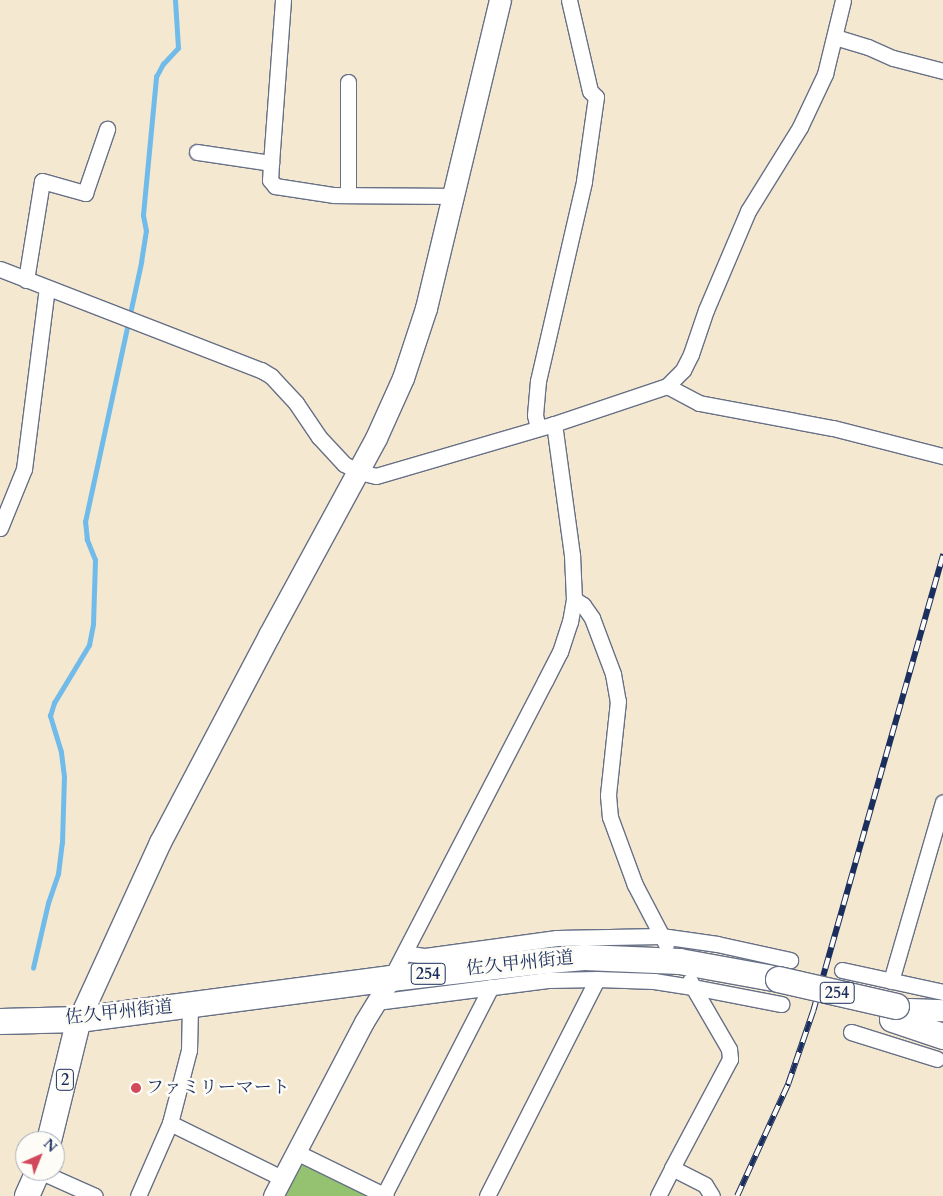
<!DOCTYPE html>
<html>
<head>
<meta charset="utf-8">
<style>
	body { margin:0 }
	#map { position:relative; width:943px; height:1196px; overflow:hidden; background:#f4e8d1; font-family:Cardo,"Noto Serif JP",serif }
	div>[style] { position:absolute }
	.green>* { inset:0; background:#94c270 }
	.stream>* { height:4.5px; margin:-2.25px; padding:0 2.25px; transform-origin:2.25px; border-radius:2.25px; background:#71bbea }
	.roads { filter:drop-shadow(1px 0 #677086) drop-shadow(-1px 0 #677086) drop-shadow(0 1px #677086) drop-shadow(0 -1px #677086) }
	.minor>* { height:15px; margin:-7.5px; padding:0 7.5px; transform-origin:7.5px; border-radius:7.5px; background:#fff }
	.tertiary>* { height:19px; margin:-9.5px; padding:0 9.5px; transform-origin:9.5px; border-radius:9.5px; background:#fff }
	.secondary>* { height:21px; margin:-10.5px; padding:0 10.5px; transform-origin:10.5px; border-radius:10.5px; background:#fff }
	.primary>* { height:24px; margin:-12px; padding:0 12px; transform-origin:12px; border-radius:12px; background:#fff }
	.trunk>* { height:25px; margin:-12.5px; padding:0 12.5px; transform-origin:12.5px; border-radius:12.5px; background:#fff }
	.rail>* { height:5.5px; margin-top:-2.75px; transform-origin:0; background:repeating-linear-gradient(90deg,#fdfcf7 0 11px,#1b2f5e 0 22px); box-sizing:border-box; border-block:1px solid #1b2f5e }
	.bridges { filter:drop-shadow(1px 0 #677086) drop-shadow(-1px 0 #677086) drop-shadow(0 1px #677086) drop-shadow(0 -1px #677086) }
	.trunk-bridge>* { height:25px; margin:-12.5px; padding:0 12.5px; transform-origin:12.5px; border-radius:12.5px; background:#fff }
	.dots>* { width:14px; height:14px; translate:-50% -50%; box-sizing:border-box; border:2px solid #fdfcf7; border-radius:50% }
	span { translate:-50% -50%; white-space:nowrap; text-align:center; line-height:1.15; -webkit-text-stroke:5px #fdfcf7; paint-order:stroke }
	.shield-label span { padding:1px 4px; background:#fdfcf7; border:1px solid; border-radius:4px; -webkit-text-stroke-width:0 }
	.shield-label { font-size:16px; color:#1b2f5e; font-weight:700 }
	.street-label { font-size:18px; color:#1b2f5e }
	.poi-label { font-size:18px; color:#1b2f5e }
	.left { translate:0 -50%; text-align:left }
	.north { position:absolute; left:15px; top:1131px; width:50px; height:50px; box-sizing:border-box; background:#fdfcf7; border:1px solid #a3aaba; border-radius:50%; rotate:44deg; font-size:14px; font-weight:700; line-height:20px; text-align:center; color:#1b2f5e }
	.north::after { content:''; display:block; margin:auto; width:18px; height:22px; background:#d1495b; clip-path:polygon(50% 0,100% 100%,50% 72%,0 100%) }
</style>
</head>
<body>
<div id="map">
	<div class="green">
		<i style="clip-path:polygon(305px 1164px,369px 1196px,283px 1196px,296px 1169px)"></i>
	</div>
	<div class="stream">
		<i style="left:33px;top:968px;width:67px;rotate:-77deg"></i>
		<i style="left:48px;top:903px;width:31px;rotate:-71deg"></i>
		<i style="left:58px;top:874px;width:31px;rotate:-83deg"></i>
		<i style="left:62px;top:843px;width:66px;rotate:-88.3deg"></i>
		<i style="left:64px;top:777px;width:25px;rotate:-97deg"></i>
		<i style="left:61px;top:752px;width:38px;rotate:-107deg"></i>
		<i style="left:50px;top:716px;width:14px;rotate:-73deg"></i>
		<i style="left:54px;top:703px;width:68px;rotate:-58.9deg"></i>
		<i style="left:89px;top:645px;width:21px;rotate:-79deg"></i>
		<i style="left:93px;top:624px;width:64px;rotate:-88.2deg"></i>
		<i style="left:95px;top:560px;width:22px;rotate:-112deg"></i>
		<i style="left:87px;top:540px;width:18px;rotate:-96deg"></i>
		<i style="left:85px;top:522px;width:266px;rotate:-77.8deg"></i>
		<i style="left:141px;top:262px;width:31px;rotate:-81deg"></i>
		<i style="left:146px;top:231px;width:16px;rotate:-101deg"></i>
		<i style="left:143px;top:215px;width:139px;rotate:-84.6deg"></i>
		<i style="left:156px;top:77px;width:15px;rotate:-62deg"></i>
		<i style="left:163px;top:64px;width:22px;rotate:-47deg"></i>
		<i style="left:178px;top:48px;width:48px;rotate:-93.6deg"></i>
	</div>
	<div class="roads">
		<div class="minor">
			<i style="left:283px;top:0;width:163px;rotate:94.2deg"></i>
			<i style="left:271px;top:163px;width:17px;rotate:93deg"></i>
			<i style="left:270px;top:180px;width:8px;rotate:50deg"></i>
			<i style="left:275px;top:186px;width:60px;rotate:8.7deg"></i>
			<i style="left:334px;top:195px;width:119px;rotate:0.5deg"></i>
			<i style="left:835px;top:37px;width:34px;rotate:17deg"></i>
			<i style="left:868px;top:47px;width:27px;rotate:24deg"></i>
			<i style="left:893px;top:58px;width:52px;rotate:14.6deg"></i>
			<i style="left:348px;top:82px;width:112px;rotate:90deg"></i>
			<i style="left:197px;top:152px;width:75px;rotate:8.5deg"></i>
			<i style="left:0;top:269px;width:280px;rotate:21.2deg"></i>
			<i style="left:261px;top:370px;width:12px;rotate:31deg"></i>
			<i style="left:271px;top:376px;width:37px;rotate:47deg"></i>
			<i style="left:296px;top:403px;width:41px;rotate:55.9deg"></i>
			<i style="left:319px;top:437px;width:37px;rotate:47deg"></i>
			<i style="left:344px;top:464px;width:17px;rotate:28deg"></i>
			<i style="left:359px;top:472px;width:17px;rotate:13deg"></i>
			<i style="left:376px;top:476px;width:185px;rotate:-16.3deg"></i>
			<i style="left:554px;top:424px;width:119px;rotate:-18.6deg"></i>
			<i style="left:667px;top:386px;width:36px;rotate:28deg"></i>
			<i style="left:699px;top:403px;width:136px;rotate:10.6deg"></i>
			<i style="left:833px;top:428px;width:114px;rotate:14.3deg"></i>
			<i style="left:26px;top:280px;width:100px;rotate:-80.8deg"></i>
			<i style="left:42px;top:181px;width:45px;rotate:15.6deg"></i>
			<i style="left:85px;top:193px;width:68px;rotate:-71deg"></i>
			<i style="left:667px;top:386px;width:23px;rotate:-45deg"></i>
			<i style="left:683px;top:370px;width:18px;rotate:-63deg"></i>
			<i style="left:691px;top:354px;width:46px;rotate:-71.2deg"></i>
			<i style="left:706px;top:310px;width:108px;rotate:-67deg"></i>
			<i style="left:748px;top:211px;width:99px;rotate:-58.2deg"></i>
			<i style="left:800px;top:127px;width:59px;rotate:-64.7deg"></i>
			<i style="left:825px;top:74px;width:76px;rotate:-76.3deg"></i>
			<i style="left:538px;top:428px;width:13px;rotate:-103deg"></i>
			<i style="left:535px;top:415px;width:34px;rotate:-85deg"></i>
			<i style="left:538px;top:381px;width:205px;rotate:-77deg"></i>
			<i style="left:584px;top:181px;width:85px;rotate:-81.9deg"></i>
			<i style="left:596px;top:97px;width:8px;rotate:-135deg"></i>
			<i style="left:590px;top:91px;width:93px;rotate:-103deg"></i>
			<i style="left:0;top:528px;width:64px;rotate:-67.9deg"></i>
			<i style="left:24px;top:469px;width:182px;rotate:-82.8deg"></i>
			<i style="left:574px;top:599px;width:11px;rotate:34deg"></i>
			<i style="left:583px;top:605px;width:16px;rotate:55deg"></i>
			<i style="left:592px;top:618px;width:60px;rotate:69.4deg"></i>
			<i style="left:613px;top:674px;width:27px;rotate:80deg"></i>
			<i style="left:618px;top:701px;width:95px;rotate:96.1deg"></i>
			<i style="left:608px;top:795px;width:22px;rotate:85deg"></i>
			<i style="left:610px;top:817px;width:72px;rotate:69.8deg"></i>
			<i style="left:635px;top:885px;width:67px;rotate:62.3deg"></i>
			<i style="left:405px;top:953px;width:20px;rotate:9deg"></i>
			<i style="left:425px;top:956px;width:133px;rotate:-7.8deg"></i>
			<i style="left:557px;top:938px;width:104px;rotate:-1.1deg"></i>
			<i style="left:661px;top:936px;width:57px;rotate:8.1deg"></i>
			<i style="left:717px;top:944px;width:75px;rotate:12.4deg"></i>
			<i style="left:842px;top:970px;width:103px;rotate:12.3deg"></i>
			<i style="left:391px;top:978px;width:335px;rotate:-62.6deg"></i>
			<i style="left:545px;top:681px;width:33px;rotate:-63deg"></i>
			<i style="left:560px;top:652px;width:32px;rotate:-72deg"></i>
			<i style="left:570px;top:622px;width:23px;rotate:-80deg"></i>
			<i style="left:574px;top:599px;width:44px;rotate:-92.6deg"></i>
			<i style="left:572px;top:555px;width:132px;rotate:-97.8deg"></i>
			<i style="left:690px;top:981px;width:7px;rotate:63deg"></i>
			<i style="left:693px;top:987px;width:90px;rotate:10.9deg"></i>
			<i style="left:891px;top:981px;width:186px;rotate:-73.8deg"></i>
			<i style="left:376px;top:1002px;width:173px;rotate:-7.3deg"></i>
			<i style="left:548px;top:980px;width:49px;rotate:-1.2deg"></i>
			<i style="left:851px;top:1032px;width:90px;rotate:17.4deg"></i>
			<i style="left:170px;top:1123px;width:125px;rotate:26.2deg"></i>
			<i style="left:296px;top:1152px;width:100px;rotate:26.1deg"></i>
			<i style="left:39px;top:1171px;width:61px;rotate:24.1deg"></i>
			<i style="left:384px;top:1195px;width:234px;rotate:-62.8deg"></i>
			<i style="left:138px;top:1196px;width:80px;rotate:-66.3deg"></i>
			<i style="left:170px;top:1123px;width:75px;rotate:-75.4deg"></i>
			<i style="left:189px;top:1050px;width:44px;rotate:-88.7deg"></i>
			<i style="left:487px;top:1196px;width:243px;rotate:-63.1deg"></i>
			<i style="left:597px;top:979px;width:57px;rotate:2deg"></i>
			<i style="left:654px;top:981px;width:39px;rotate:9deg"></i>
			<i style="left:693px;top:987px;width:72px;rotate:59.9deg"></i>
			<i style="left:729px;top:1049px;width:10px;rotate:84deg"></i>
			<i style="left:730px;top:1059px;width:123px;rotate:118deg"></i>
			<i style="left:672px;top:1168px;width:37px;rotate:27deg"></i>
			<i style="left:705px;top:1185px;width:13px;rotate:58deg"></i>
			<i style="left:658px;top:1196px;width:31px;rotate:-63deg"></i>
		</div>
		<div class="tertiary">
			<i style="left:273px;top:1196px;width:196px;rotate:-62.4deg"></i>
			<i style="left:364px;top:1022px;width:52px;rotate:-58.5deg"></i>
		</div>
		<div class="secondary">
			<i style="left:909px;top:1009px;width:34px;rotate:2deg"></i>
			<i style="left:79px;top:1019px;width:195px;rotate:-65.4deg"></i>
			<i style="left:160px;top:842px;width:234px;rotate:-62.2deg"></i>
			<i style="left:269px;top:635px;width:224px;rotate:-61.5deg"></i>
			<i style="left:376px;top:438px;width:66px;rotate:-65.8deg"></i>
			<i style="left:403px;top:378px;width:74px;rotate:-71.8deg"></i>
			<i style="left:426px;top:308px;width:317px;rotate:-76.5deg"></i>
		</div>
		<div class="primary">
			<i style="left:49px;top:1141px;width:126px;rotate:-76.2deg"></i>
			<i style="left:27px;top:1196px;width:27px;rotate:-66deg"></i>
		</div>
		<div class="trunk">
			<i style="left:892px;top:1019px;width:54px;rotate:18.4deg"></i>
			<i style="left:0;top:1021px;width:79px;rotate:-1.5deg"></i>
			<i style="left:79px;top:1019px;width:315px;rotate:-7.5deg"></i>
			<i style="left:391px;top:978px;width:148px;rotate:-6.6deg"></i>
			<i style="left:538px;top:961px;width:46px;rotate:-5deg"></i>
			<i style="left:584px;top:957px;width:95px;rotate:2.4deg"></i>
			<i style="left:679px;top:961px;width:101px;rotate:10.3deg"></i>
		</div>
	</div>
	<div class="rail">
		<i style="left:737px;top:1196px;width:123px;rotate:-65.5deg"></i>
		<i style="left:788px;top:1084px;width:77px;rotate:-71.1deg"></i>
		<i style="left:813px;top:1011px;width:475px;rotate:-74.1deg"></i>
	</div>
	<div class="bridges">
		<div class="trunk-bridge">
			<i style="left:778px;top:979px;width:121px;rotate:12.9deg"></i>
		</div>
	</div>
	<div class="dots">
		<i style="left:136px;top:1088px;background:#d1495b"></i>
	</div>
	<div class="shield-label">
		<span style="left:428px;top:974px">254</span>
		<span style="left:837px;top:993px">254</span>
		<span style="left:65px;top:1080px">2</span>
	</div>
	<div class="street-label">
		<span style="left:520px;top:964px;rotate:-6deg">佐久甲州街道</span>
		<span style="left:119px;top:1013px;rotate:-6deg">佐久甲州街道</span>
	</div>
	<div class="poi-label">
		<span class="left" style="left:146px;top:1088px">ファミリーマート</span>
	</div>
	<div class="north">N</div>
</div>
</body>
</html>
